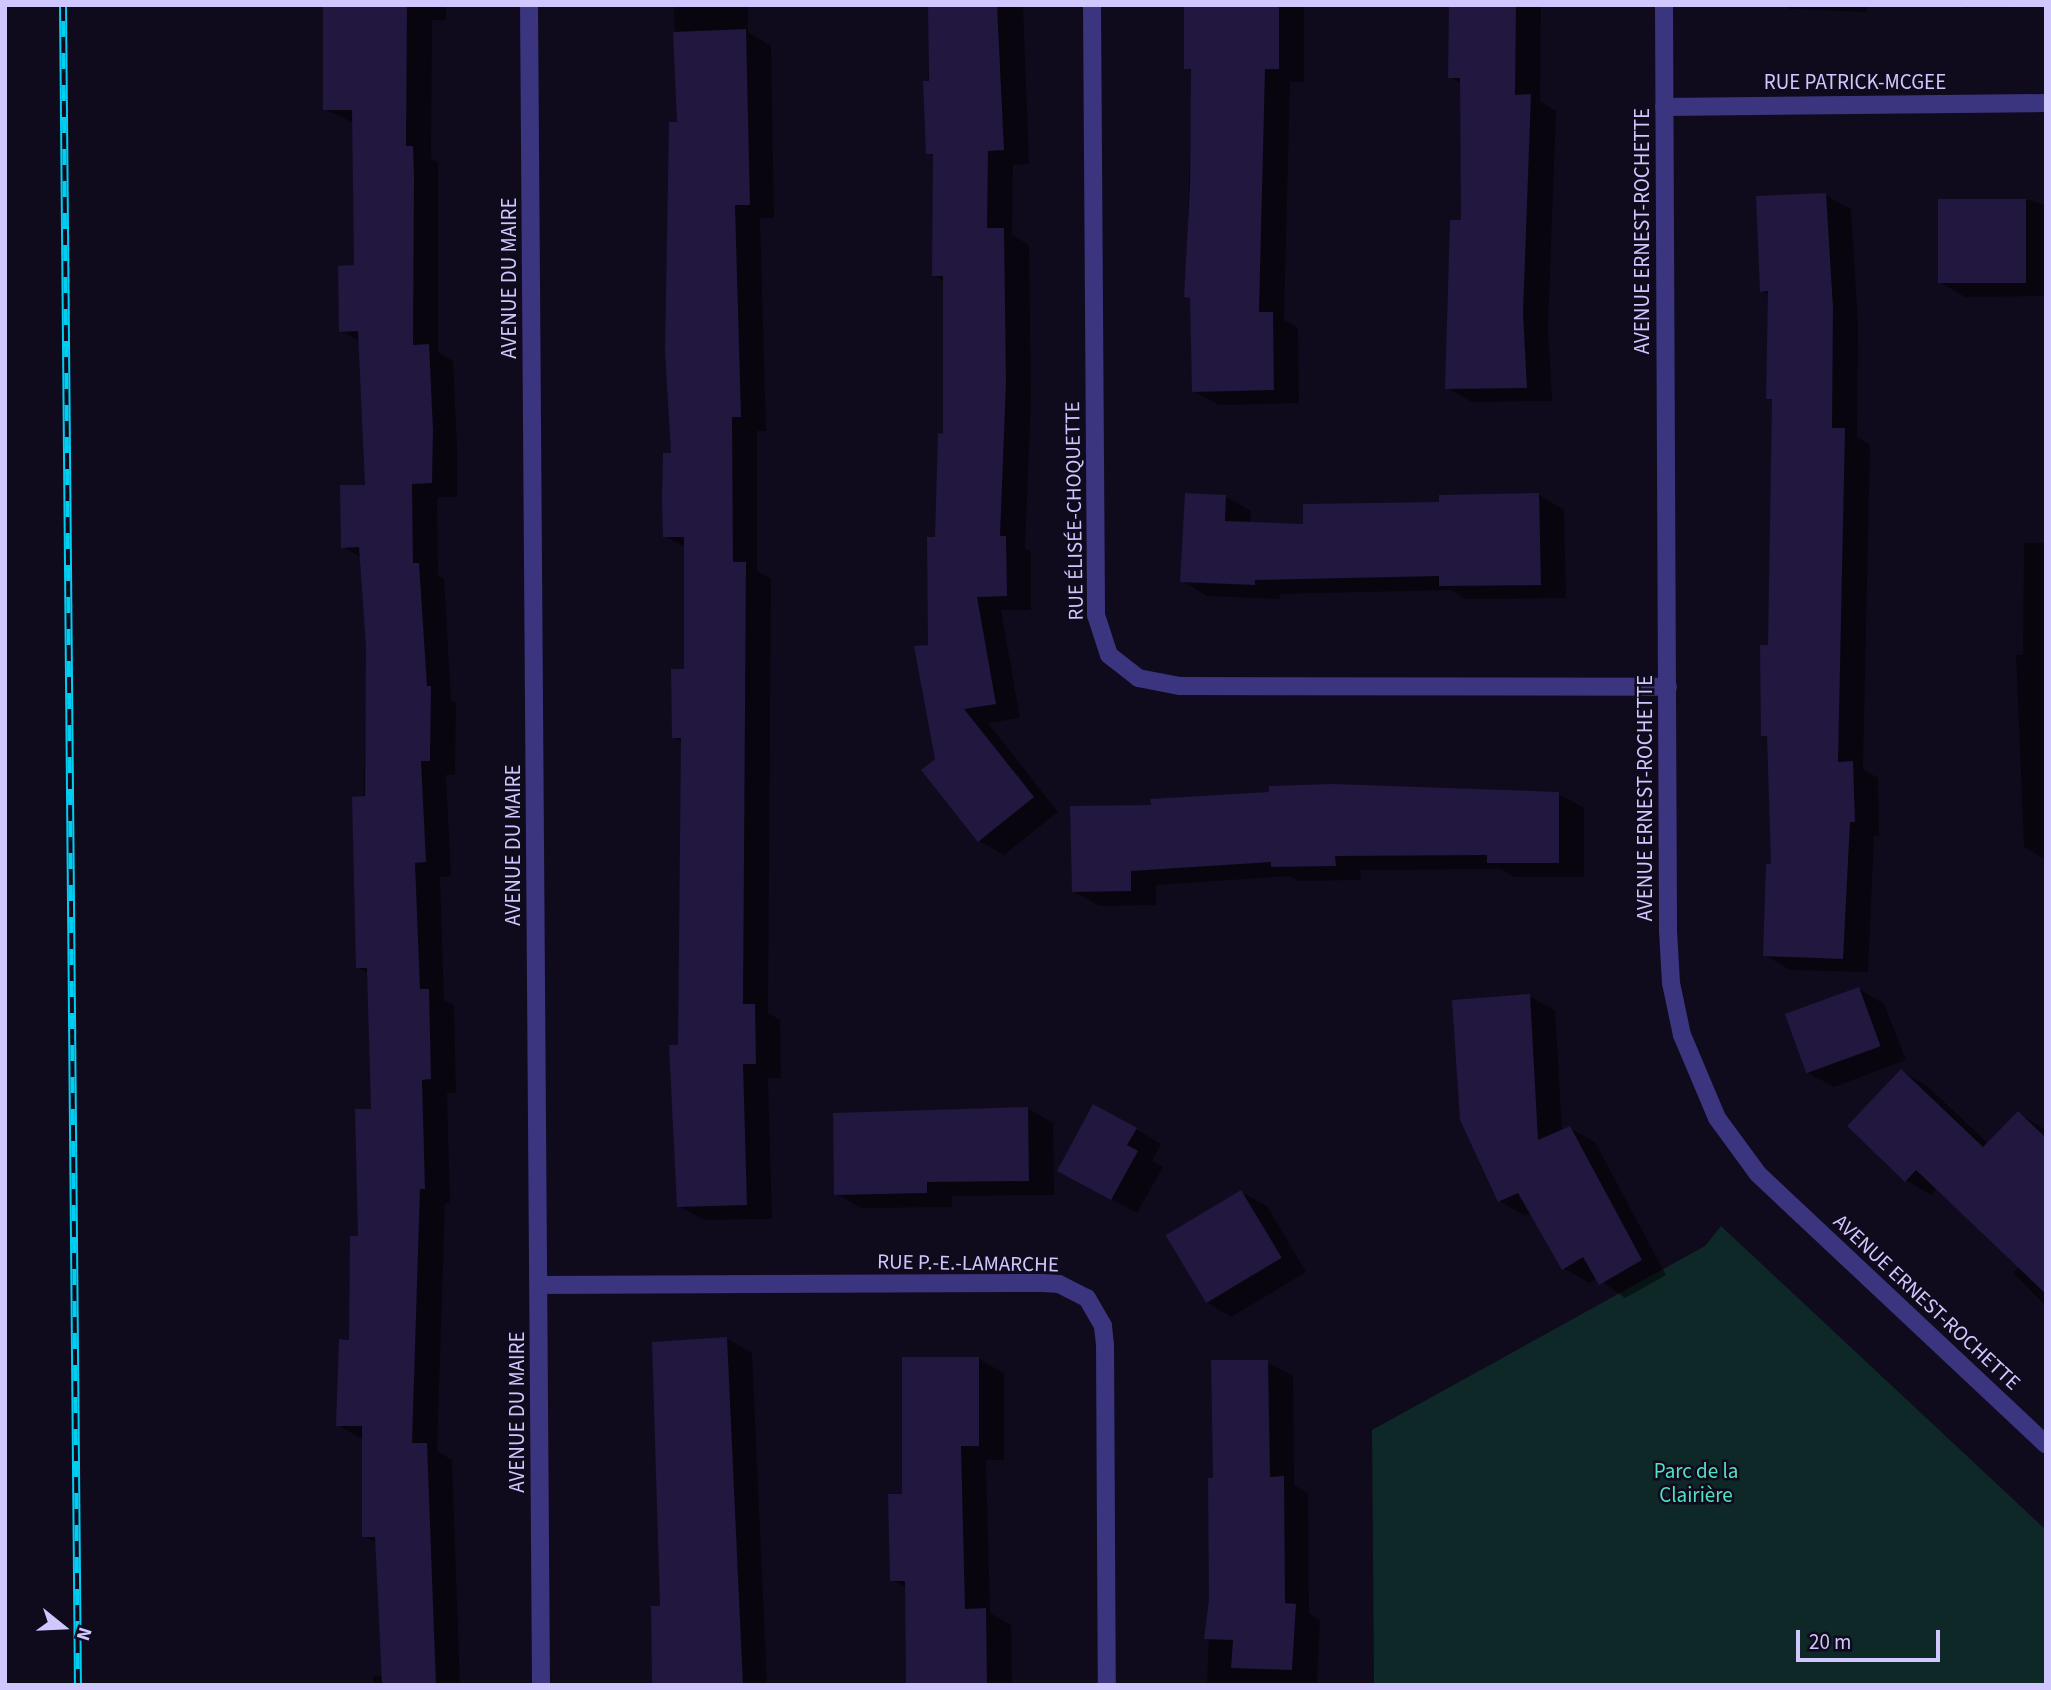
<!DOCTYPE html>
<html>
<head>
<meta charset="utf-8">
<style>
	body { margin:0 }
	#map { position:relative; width:2051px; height:1690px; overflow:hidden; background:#0f0b1d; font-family:"Source Sans 3",sans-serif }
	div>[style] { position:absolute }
	.green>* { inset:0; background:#0e2727 }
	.shadow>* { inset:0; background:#0007 }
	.building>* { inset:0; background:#21173f; transform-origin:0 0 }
	.street>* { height:18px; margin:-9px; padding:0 9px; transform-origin:9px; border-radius:9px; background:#3b347e }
	.rail>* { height:8px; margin-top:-4px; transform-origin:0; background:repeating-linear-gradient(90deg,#0f0b1d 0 16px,#00cdf2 0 32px); box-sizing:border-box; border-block:2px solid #00cdf2 }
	span { translate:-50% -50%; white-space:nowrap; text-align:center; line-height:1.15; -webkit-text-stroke:5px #0f0b1d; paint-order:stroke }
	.street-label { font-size:21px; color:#d1c7ff }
	.park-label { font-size:21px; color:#51e1c5 }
	.frame { position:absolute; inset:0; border:7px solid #d1c7ff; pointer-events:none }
	.north { position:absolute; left:28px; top:1592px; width:70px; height:70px; -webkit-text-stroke:5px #0f0b1d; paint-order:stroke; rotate:108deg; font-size:19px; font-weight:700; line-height:28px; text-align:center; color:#d1c7ff }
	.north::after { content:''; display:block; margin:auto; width:24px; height:32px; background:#d1c7ff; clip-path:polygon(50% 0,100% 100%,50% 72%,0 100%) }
	.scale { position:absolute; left:1796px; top:1630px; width:144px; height:32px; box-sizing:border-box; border:4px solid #d1c7ff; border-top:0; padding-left:9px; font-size:21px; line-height:24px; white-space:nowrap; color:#d1c7ff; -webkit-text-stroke:5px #0f0b1d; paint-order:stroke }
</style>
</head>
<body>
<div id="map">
	<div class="green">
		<i style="clip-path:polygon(1721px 1226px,2046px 1530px,2046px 1685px,1374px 1685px,1372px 1430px,1705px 1246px)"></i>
	</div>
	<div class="shadow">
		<i style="clip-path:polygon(325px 5px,446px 5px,446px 20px,432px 20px,431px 158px,438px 162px,438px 352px,453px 361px,457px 445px,457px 497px,437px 497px,438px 575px,444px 579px,451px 700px,456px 703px,455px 775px,446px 775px,451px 876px,440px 877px,444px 1000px,454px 1005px,456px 1093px,447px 1093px,450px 1203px,445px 1203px,437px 1451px,452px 1460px,460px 1685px,373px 1685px,373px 1676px,384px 1676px,377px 1543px,364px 1536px,364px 1440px,338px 1425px,351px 1342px,373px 1111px,369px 974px,358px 967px,368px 646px,362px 558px,343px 547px,367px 486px,361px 342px,341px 331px,356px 267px,354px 123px,324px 109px)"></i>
		<i style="clip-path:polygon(674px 5px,748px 5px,748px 32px,771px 46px,774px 218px,760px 218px,766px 431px,757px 431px,757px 571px,771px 579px,768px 1013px,780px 1020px,781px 1078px,768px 1078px,772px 1219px,704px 1220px,679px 1206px,683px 743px,673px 737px,686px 671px,686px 548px,664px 536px,673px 455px,678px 124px)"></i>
		<i style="clip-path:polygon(929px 5px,1023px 5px,1029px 164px,1013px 165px,1012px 235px,1029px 245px,1031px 398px,1025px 549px,1031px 552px,1031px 610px,1001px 610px,1020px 718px,988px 723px,1058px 812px,1004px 855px,979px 841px,937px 760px,930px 647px,945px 435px,945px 282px,934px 275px,934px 157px,928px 153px)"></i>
		<i style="clip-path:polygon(1184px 5px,1304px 5px,1304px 82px,1290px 82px,1284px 320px,1298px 328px,1299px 403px,1219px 405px,1193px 391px,1192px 300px,1186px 296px,1192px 71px,1186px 68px)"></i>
		<i style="clip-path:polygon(1451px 5px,1541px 5px,1540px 101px,1556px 111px,1548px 328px,1552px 401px,1472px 402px,1447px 388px,1463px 222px,1462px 84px,1450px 77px)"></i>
		<i style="clip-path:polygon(1783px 5px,1867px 5px,1867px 12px,1790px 9px)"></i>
		<i style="clip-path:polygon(1961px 5px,2036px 5px,2036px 7px,1965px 8px)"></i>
		<i style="clip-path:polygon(1825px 195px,1851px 209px,1858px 324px,1857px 437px,1870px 445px,1863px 769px,1878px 778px,1879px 835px,1874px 836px,1868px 972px,1790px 970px,1765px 955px,1773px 866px,1768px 738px,1762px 735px,1770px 646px,1773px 401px,1768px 398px,1770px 295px,1762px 291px)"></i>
		<i style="clip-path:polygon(1939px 200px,2028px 200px,2046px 205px,2046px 296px,1965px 297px,1940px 282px)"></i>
		<i style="clip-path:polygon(1539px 495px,1564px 510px,1566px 598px,1466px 599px,1451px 590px,1280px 594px,1280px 599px,1207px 596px,1182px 581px,1225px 496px,1251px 511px,1250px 523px,1305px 526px,1440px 503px)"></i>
		<i style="clip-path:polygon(2024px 543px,2046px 543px,2046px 860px,2024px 847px,2016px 655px,2023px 655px)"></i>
		<i style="clip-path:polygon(1559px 794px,1584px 808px,1584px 877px,1514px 877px,1501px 869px,1360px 870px,1361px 880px,1298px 881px,1290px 876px,1156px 885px,1156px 905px,1099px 906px,1073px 891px,1072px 808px)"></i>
		<i style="clip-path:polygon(1859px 989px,1884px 1004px,1906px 1060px,1834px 1087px,1808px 1073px)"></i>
		<i style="clip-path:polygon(1529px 996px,1555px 1010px,1562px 1131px,1570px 1128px,1595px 1142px,1666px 1275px,1625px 1298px,1597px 1278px,1589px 1283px,1563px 1268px,1531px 1213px,1525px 1216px,1499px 1201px)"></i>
		<i style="clip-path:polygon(1902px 1071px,1927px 1086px,1989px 1144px,2018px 1113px,2046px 1130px,2046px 1306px,2013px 1273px,2019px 1267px,1937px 1189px,1931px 1195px,1906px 1180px)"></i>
		<i style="clip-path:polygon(1027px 1108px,1053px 1123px,1054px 1195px,952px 1196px,952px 1207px,861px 1208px,836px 1194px)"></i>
		<i style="clip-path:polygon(1136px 1129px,1161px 1144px,1152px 1161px,1163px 1167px,1137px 1213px,1085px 1185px)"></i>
		<i style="clip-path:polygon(1241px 1192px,1267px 1206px,1306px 1272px,1231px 1317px,1206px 1302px,1167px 1236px)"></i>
		<i style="clip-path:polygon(726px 1338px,752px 1353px,767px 1685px,654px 1685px,661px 1608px)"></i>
		<i style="clip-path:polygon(979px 1359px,1004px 1373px,1004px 1460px,986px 1460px,990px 1613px,1011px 1625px,1012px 1685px,908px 1685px,907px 1588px,892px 1580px,904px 1496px)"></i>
		<i style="clip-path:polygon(1267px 1362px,1293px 1376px,1294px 1485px,1308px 1493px,1309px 1614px,1320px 1620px,1317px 1684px,1207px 1685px,1215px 1479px)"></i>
	</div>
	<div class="building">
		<i style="clip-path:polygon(323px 5px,407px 5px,406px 146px,413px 146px,414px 178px,413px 345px,429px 344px,433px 430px,432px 483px,412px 484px,413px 563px,419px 563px,427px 686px,431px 686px,430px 761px,421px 761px,426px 862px,415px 863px,420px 989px,429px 989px,431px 1079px,422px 1080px,425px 1189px,420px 1189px,412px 1443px,427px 1443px,436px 1685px,382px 1685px,375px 1537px,362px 1537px,362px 1426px,336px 1426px,339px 1339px,349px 1340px,350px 1236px,358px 1236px,355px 1109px,371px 1109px,367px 968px,356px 968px,352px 797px,365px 796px,366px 646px,359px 547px,341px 548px,340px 485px,365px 485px,358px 331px,339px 332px,338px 266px,354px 265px,352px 110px,323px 110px)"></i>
		<i style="clip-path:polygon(928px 5px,997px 5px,1004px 150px,988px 151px,987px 228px,1004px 228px,1006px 383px,1000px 536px,1006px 536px,1007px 596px,977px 597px,996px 704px,964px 709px,1034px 797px,978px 842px,921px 770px,935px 759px,914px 646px,928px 645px,927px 537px,935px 537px,938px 433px,943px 434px,943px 276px,932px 276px,933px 154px,926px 154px,923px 81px,929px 81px)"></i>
		<i style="clip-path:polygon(1184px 5px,1279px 5px,1279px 69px,1265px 69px,1259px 312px,1273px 312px,1274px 390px,1192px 392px,1190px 298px,1184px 297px,1190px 186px,1191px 69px,1184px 69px)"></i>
		<i style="clip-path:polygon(1449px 5px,1516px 5px,1515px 95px,1531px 94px,1523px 313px,1527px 388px,1445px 389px,1450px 220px,1461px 220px,1460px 78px,1448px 78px)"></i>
		<i style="clip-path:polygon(746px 29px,750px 205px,735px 205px,741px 417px,732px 417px,733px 562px,746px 562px,743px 1004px,755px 1004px,756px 1064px,743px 1064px,747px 1205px,677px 1207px,669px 1045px,678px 1045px,681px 738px,672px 738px,671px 669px,684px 669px,684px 537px,663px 537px,662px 499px,663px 453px,671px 453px,665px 352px,669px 122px,677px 122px,673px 32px)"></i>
		<i style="clip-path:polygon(1826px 193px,1833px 308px,1832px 428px,1845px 428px,1838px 762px,1853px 761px,1855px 822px,1850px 822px,1843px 959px,1763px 956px,1766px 864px,1771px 864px,1767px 736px,1761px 736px,1760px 645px,1768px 645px,1772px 399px,1766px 399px,1768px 291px,1760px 292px,1756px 196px)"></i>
		<i style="left:1938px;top:199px;width:88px;height:84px"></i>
		<i style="clip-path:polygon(1185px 493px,1226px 495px,1225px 521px,1303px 524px,1303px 504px,1439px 502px,1439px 495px,1539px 493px,1541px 585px,1439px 586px,1439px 576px,1255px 580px,1255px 585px,1180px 582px)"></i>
		<i style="clip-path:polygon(1334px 784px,1559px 792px,1559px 863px,1487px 863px,1487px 855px,1335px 856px,1336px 866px,1271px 867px,1271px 862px,1131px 871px,1131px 891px,1072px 892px,1070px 806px,1151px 805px,1150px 799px,1269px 792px,1269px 786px)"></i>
		<i style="left:1859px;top:987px;width:63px;height:79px;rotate:70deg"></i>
		<i style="clip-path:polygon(1530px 994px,1538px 1140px,1570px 1126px,1642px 1260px,1599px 1285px,1583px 1257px,1562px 1270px,1518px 1193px,1498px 1202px,1460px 1120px,1452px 1000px)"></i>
		<i style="clip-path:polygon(1901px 1069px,1983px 1147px,2018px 1111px,2046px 1138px,2046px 1294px,1916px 1170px,1905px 1182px,1847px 1126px)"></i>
		<i style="clip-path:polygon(1093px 1104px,1137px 1128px,1127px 1145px,1138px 1151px,1111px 1200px,1057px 1171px)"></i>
		<i style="clip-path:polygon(1028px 1107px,1029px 1181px,927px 1182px,927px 1193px,834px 1195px,833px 1113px)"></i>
		<i style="left:1241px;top:1190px;width:79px;height:88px;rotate:59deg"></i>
		<i style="clip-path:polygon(727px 1337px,743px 1685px,652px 1685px,651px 1606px,660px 1606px,652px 1342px)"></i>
		<i style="clip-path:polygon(902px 1357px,979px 1357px,979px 1446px,961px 1446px,965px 1609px,986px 1608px,987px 1685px,906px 1685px,905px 1581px,890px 1581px,888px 1494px,902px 1494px)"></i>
		<i style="clip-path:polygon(1211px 1360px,1268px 1360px,1270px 1477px,1284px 1476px,1285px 1603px,1296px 1604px,1292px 1670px,1231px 1668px,1233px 1640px,1204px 1639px,1209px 1600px,1208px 1478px,1213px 1478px)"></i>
	</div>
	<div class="street">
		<i style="left:529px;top:5px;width:1680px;rotate:89.59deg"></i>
		<i style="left:1092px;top:5px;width:610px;rotate:89.62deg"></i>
		<i style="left:1096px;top:615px;width:42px;rotate:72deg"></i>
		<i style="left:1109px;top:655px;width:37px;rotate:38deg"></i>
		<i style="left:1138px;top:678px;width:43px;rotate:10.8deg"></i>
		<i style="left:1180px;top:686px;width:488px;rotate:0.1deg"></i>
		<i style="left:1664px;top:5px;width:926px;rotate:89.75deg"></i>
		<i style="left:1668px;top:931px;width:52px;rotate:86.7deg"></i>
		<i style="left:1671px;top:983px;width:53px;rotate:78.1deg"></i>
		<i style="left:1682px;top:1035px;width:90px;rotate:67.1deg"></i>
		<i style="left:1717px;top:1118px;width:69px;rotate:53.8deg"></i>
		<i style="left:1758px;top:1174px;width:395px;rotate:43.2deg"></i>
		<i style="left:1664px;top:107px;width:382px;rotate:-0.6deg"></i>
		<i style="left:539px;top:1285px;width:503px;rotate:-0.23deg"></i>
		<i style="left:1042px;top:1283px;width:17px;rotate:3deg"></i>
		<i style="left:1059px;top:1284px;width:31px;rotate:27deg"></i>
		<i style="left:1087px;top:1298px;width:32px;rotate:60deg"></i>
		<i style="left:1103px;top:1326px;width:18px;rotate:84deg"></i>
		<i style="left:1105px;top:1344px;width:341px;rotate:89.7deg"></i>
	</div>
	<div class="rail">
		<i style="left:63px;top:5px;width:1680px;rotate:89.49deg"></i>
	</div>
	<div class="street-label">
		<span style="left:1855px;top:82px">RUE PATRICK-MCGEE</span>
		<span style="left:1642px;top:231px;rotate:-90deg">AVENUE ERNEST-ROCHETTE</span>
		<span style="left:509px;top:278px;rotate:-90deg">AVENUE DU MAIRE</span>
		<span style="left:1074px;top:511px;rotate:-91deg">RUE ÉLISÉE-CHOQUETTE</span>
		<span style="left:1645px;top:798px;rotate:-90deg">AVENUE ERNEST-ROCHETTE</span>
		<span style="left:513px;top:845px;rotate:-90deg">AVENUE DU MAIRE</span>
		<span style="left:968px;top:1263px;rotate:1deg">RUE P.-E.-LAMARCHE</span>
		<span style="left:1927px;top:1302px;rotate:43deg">AVENUE ERNEST-ROCHETTE</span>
		<span style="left:517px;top:1412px;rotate:-90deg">AVENUE DU MAIRE</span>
	</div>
	<div class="park-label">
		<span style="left:1696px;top:1483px">Parc de la<br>Clairière</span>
	</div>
	<div class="frame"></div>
	<div class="north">N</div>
	<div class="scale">20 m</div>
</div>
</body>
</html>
